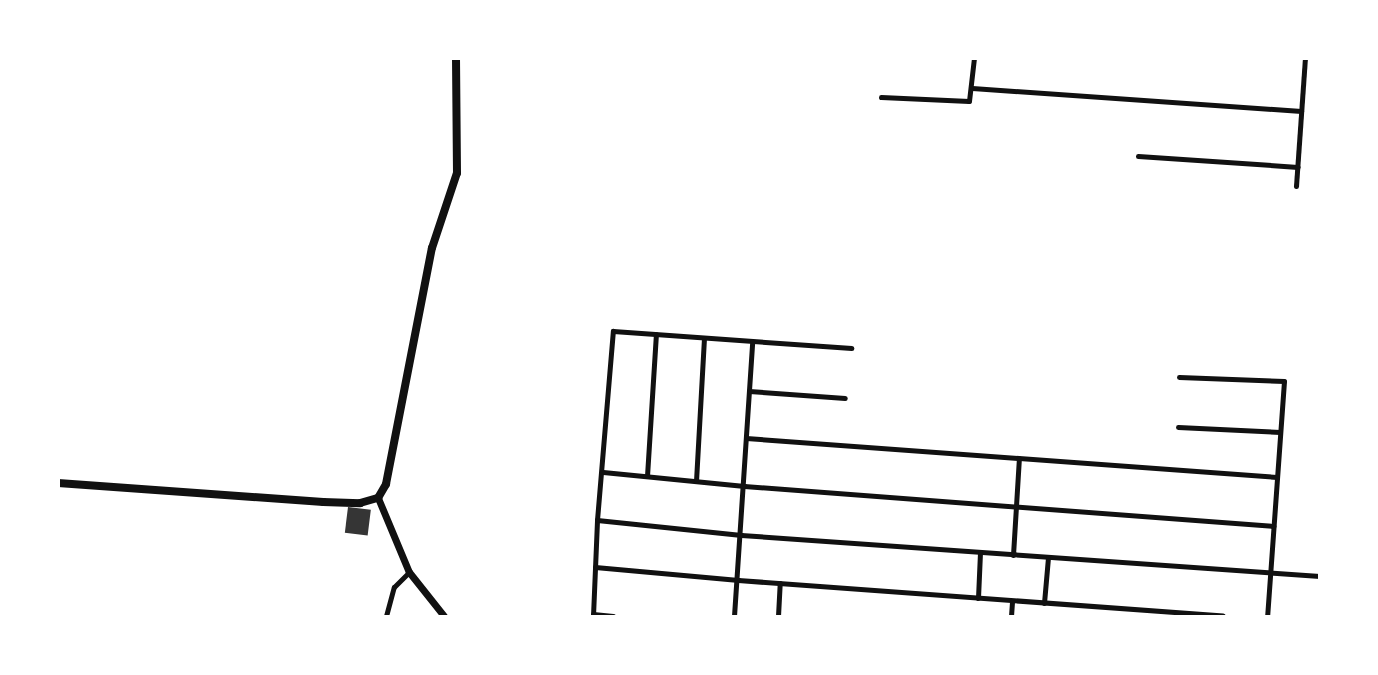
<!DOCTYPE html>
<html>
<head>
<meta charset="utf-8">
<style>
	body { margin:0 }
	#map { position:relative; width:1378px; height:675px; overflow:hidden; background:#fff; font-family:"Alegreya Sans",sans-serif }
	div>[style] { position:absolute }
	.building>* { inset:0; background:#353535; transform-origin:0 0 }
	.minor>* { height:5px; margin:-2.5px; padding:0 2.5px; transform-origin:2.5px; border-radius:2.5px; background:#111 }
	.tertiary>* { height:7px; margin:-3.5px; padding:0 3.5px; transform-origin:3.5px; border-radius:3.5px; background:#111 }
	.secondary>* { height:8px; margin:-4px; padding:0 4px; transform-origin:4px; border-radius:4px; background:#111 }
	span { translate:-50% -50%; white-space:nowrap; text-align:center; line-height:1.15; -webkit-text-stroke:6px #fff; paint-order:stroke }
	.frame { position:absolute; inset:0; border:60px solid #fff; pointer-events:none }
</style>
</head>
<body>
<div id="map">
	<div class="building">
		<i style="left:348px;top:507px;width:23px;height:26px;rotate:7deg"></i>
	</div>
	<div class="minor">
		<i style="left:972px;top:88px;width:330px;rotate:4deg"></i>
		<i style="left:881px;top:97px;width:88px;rotate:2.6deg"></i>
		<i style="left:969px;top:101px;width:43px;rotate:-83.4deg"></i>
		<i style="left:1138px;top:156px;width:160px;rotate:3.9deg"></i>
		<i style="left:1296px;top:186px;width:128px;rotate:-86deg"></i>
		<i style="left:1179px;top:377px;width:105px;rotate:2.2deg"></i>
		<i style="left:1284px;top:381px;width:236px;rotate:94.1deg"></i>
		<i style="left:749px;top:391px;width:96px;rotate:4.2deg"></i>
		<i style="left:1178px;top:427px;width:102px;rotate:2.8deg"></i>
		<i style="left:746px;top:438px;width:532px;rotate:4.2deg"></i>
		<i style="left:603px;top:472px;width:142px;rotate:5.7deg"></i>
		<i style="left:744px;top:486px;width:531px;rotate:4.32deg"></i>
		<i style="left:647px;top:476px;width:142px;rotate:-86.4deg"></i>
		<i style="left:696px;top:481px;width:143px;rotate:-86.8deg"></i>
		<i style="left:597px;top:520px;width:145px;rotate:5.9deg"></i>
		<i style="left:741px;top:535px;width:580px;rotate:4.05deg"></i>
		<i style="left:1013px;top:555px;width:97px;rotate:-86.5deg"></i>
		<i style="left:595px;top:567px;width:144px;rotate:5.2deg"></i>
		<i style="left:738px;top:580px;width:486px;rotate:4.2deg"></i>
		<i style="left:978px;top:598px;width:46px;rotate:-87.5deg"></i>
		<i style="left:1044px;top:603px;width:46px;rotate:-85deg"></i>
		<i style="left:593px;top:614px;width:20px;rotate:6deg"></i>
		<i style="left:386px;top:616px;width:30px;rotate:-75deg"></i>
		<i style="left:394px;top:587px;width:21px;rotate:-45deg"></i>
		<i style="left:593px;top:616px;width:96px;rotate:-87.6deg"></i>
		<i style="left:597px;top:520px;width:190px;rotate:-85.2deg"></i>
		<i style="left:613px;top:331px;width:239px;rotate:4.1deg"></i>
		<i style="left:734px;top:616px;width:275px;rotate:-86.2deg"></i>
		<i style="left:778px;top:616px;width:33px;rotate:-87deg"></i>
		<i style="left:1011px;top:616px;width:15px;rotate:-86deg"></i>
	</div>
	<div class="tertiary">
		<i style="left:378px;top:498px;width:80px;rotate:67.3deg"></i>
		<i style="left:409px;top:572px;width:56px;rotate:51.5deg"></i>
	</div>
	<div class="secondary">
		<i style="left:58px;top:483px;width:266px;rotate:4.1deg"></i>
		<i style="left:323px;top:502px;width:37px;rotate:2deg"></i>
		<i style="left:360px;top:503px;width:19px;rotate:-16deg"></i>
		<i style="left:378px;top:498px;width:16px;rotate:-60deg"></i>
		<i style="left:386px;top:484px;width:240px;rotate:-79deg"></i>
		<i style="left:432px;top:248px;width:79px;rotate:-71.6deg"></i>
		<i style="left:457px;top:173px;width:115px;rotate:-90.5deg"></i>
	</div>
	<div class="frame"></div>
</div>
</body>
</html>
